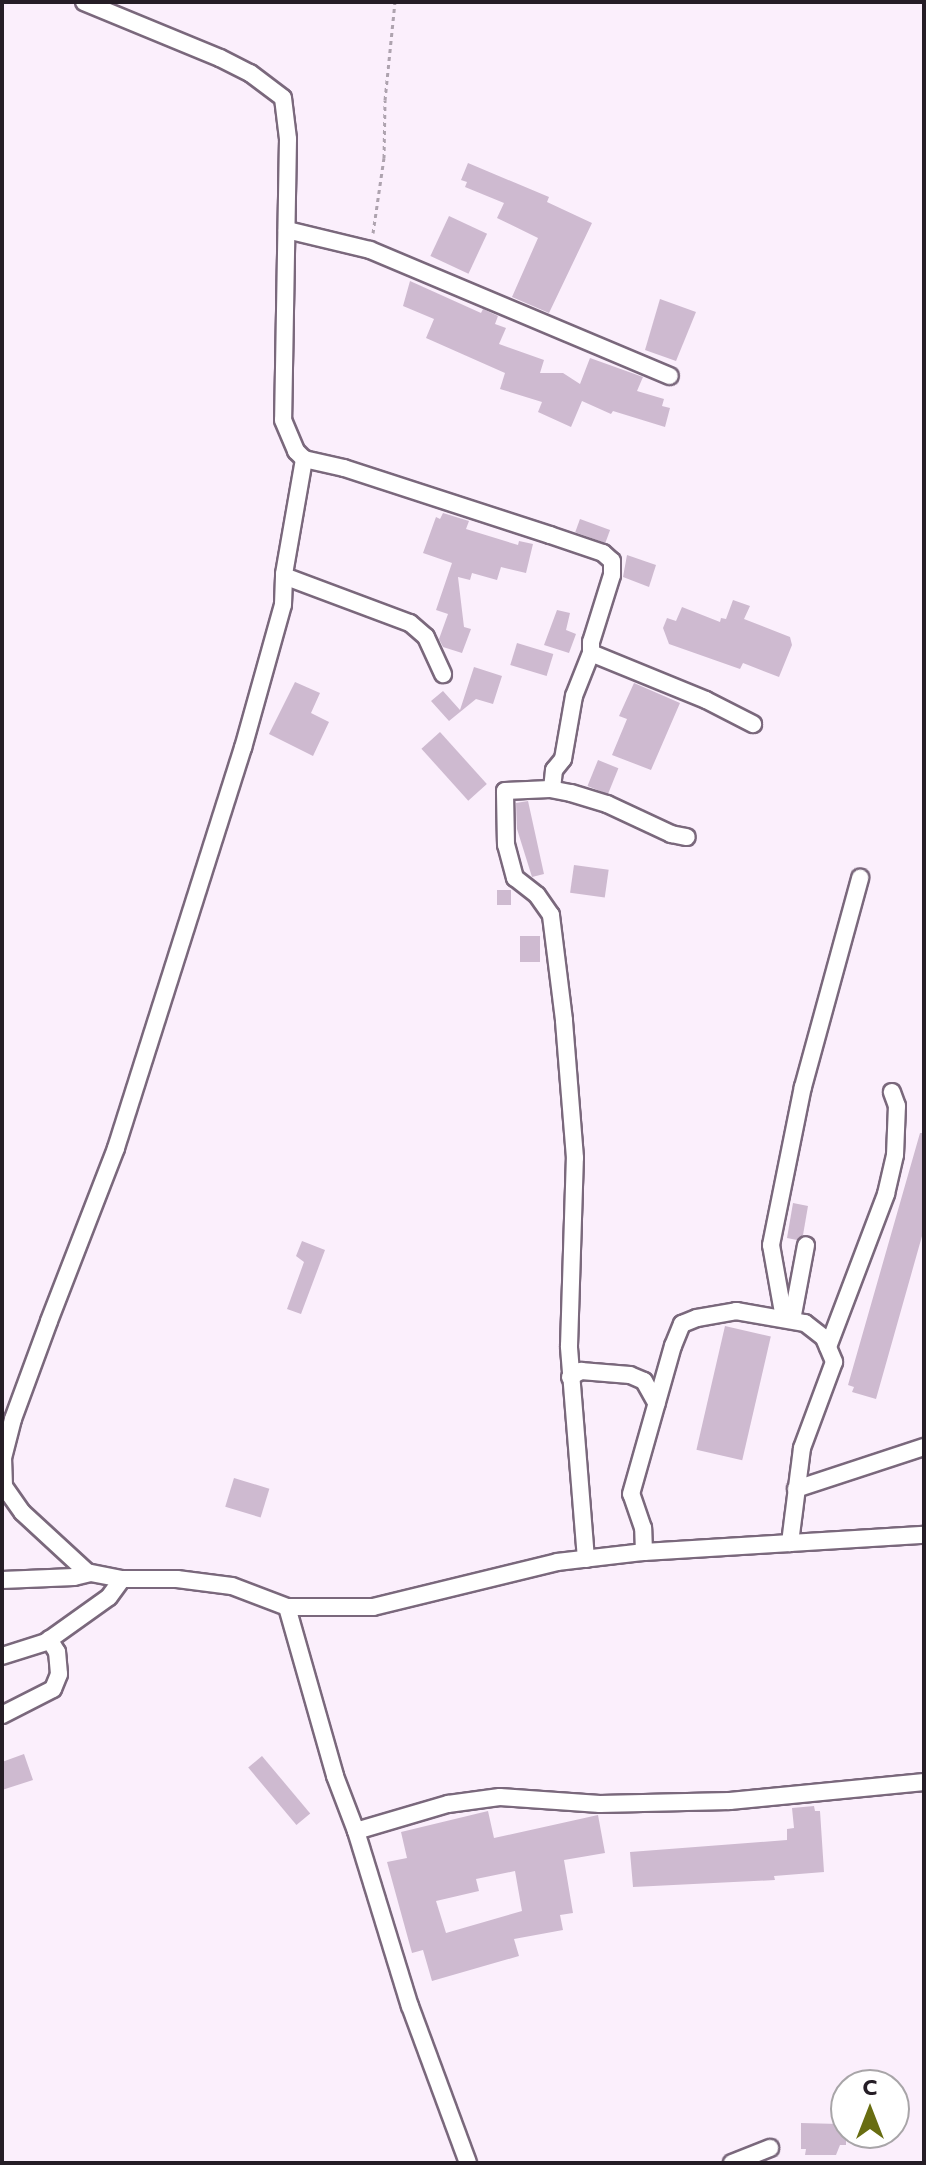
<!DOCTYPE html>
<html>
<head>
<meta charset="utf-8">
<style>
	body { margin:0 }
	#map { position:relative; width:926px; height:2165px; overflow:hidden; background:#fbeffc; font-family:Commissioner,sans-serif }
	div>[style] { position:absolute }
	.building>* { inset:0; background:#cebad0; transform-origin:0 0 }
	.path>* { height:3px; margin-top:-1.5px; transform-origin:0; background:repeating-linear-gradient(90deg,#aea3af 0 4px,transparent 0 8px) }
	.roads { filter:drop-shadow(2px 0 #7a687c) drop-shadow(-2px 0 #7a687c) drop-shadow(0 2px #7a687c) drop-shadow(0 -2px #7a687c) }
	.minor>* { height:16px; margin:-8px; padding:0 8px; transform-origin:8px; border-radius:8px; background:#fff }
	span { translate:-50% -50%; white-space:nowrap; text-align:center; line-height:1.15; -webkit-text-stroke:6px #fff; paint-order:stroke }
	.frame { position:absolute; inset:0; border:4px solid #251d26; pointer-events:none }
	.north { position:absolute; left:830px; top:2069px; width:80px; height:80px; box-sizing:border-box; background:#fff; border:2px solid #a8a5a8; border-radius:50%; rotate:0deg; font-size:22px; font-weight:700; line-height:32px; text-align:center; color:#251d26 }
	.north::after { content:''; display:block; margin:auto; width:28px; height:36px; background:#686d11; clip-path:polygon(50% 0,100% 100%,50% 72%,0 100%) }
</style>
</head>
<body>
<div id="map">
	<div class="building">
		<i style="clip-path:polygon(468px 163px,549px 197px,547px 202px,592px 223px,549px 313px,512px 297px,538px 238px,497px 218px,504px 203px,465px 187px,467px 182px,461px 180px)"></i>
		<i style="left:449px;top:216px;width:42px;height:44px;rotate:25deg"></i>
		<i style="clip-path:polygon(410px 281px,481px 313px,483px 309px,498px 316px,495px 324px,506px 328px,499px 344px,544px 360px,540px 373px,563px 373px,580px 384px,590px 358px,643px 377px,637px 391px,664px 399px,662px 406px,670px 408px,665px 427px,613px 411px,611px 414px,582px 401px,571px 427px,538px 412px,542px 402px,500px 389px,505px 373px,426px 338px,434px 319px,403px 306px)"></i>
		<i style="clip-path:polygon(660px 299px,696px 312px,676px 361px,645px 350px)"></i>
		<i style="clip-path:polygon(443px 513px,469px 521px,466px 529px,518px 545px,519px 541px,533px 544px,526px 573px,501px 567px,497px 580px,472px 573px,470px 580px,458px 577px,464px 627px,471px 629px,462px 653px,443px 647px,439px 639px,448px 614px,436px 610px,452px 563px,423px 553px,436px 517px,440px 519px)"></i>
		<i style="left:580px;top:519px;width:32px;height:14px;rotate:20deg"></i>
		<i style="clip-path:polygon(627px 555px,656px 565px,649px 587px,623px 577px)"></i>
		<i style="clip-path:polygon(733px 600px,750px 606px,744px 619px,790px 637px,792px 645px,779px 677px,743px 663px,740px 669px,669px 644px,663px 628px,667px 618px,676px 621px,682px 607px,720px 622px,721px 618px,726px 619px)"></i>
		<i style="clip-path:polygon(557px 610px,570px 613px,566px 630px,576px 634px,569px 653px,544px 645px)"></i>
		<i style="left:517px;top:643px;width:38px;height:23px;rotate:17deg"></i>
		<i style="clip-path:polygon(474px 667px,502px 676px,493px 704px,476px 699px,449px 721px,431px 701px,443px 691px,460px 710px)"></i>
		<i style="clip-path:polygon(295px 682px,320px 693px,311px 713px,329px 722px,313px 756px,269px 734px)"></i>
		<i style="clip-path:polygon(634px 683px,680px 703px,651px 770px,612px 755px,627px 719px,619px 716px)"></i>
		<i style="left:440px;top:732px;width:70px;height:25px;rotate:48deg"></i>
		<i style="left:598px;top:760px;width:22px;height:28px;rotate:22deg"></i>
		<i style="clip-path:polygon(528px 801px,544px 874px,532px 877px,517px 829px,516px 803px)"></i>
		<i style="left:574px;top:865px;width:35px;height:28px;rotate:8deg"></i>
		<i style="left:497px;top:890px;width:14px;height:15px"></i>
		<i style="left:520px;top:936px;width:20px;height:26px"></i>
		<i style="clip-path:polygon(920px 1133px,924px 1133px,924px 1229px,876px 1399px,852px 1392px,854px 1387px,848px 1385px)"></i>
		<i style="clip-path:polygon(793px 1203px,808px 1206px,803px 1235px,797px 1240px,787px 1238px)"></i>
		<i style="clip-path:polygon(302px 1241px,325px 1250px,301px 1314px,287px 1309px,304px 1262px,296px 1256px)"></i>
		<i style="left:725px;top:1326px;width:47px;height:127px;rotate:13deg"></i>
		<i style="left:234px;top:1478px;width:37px;height:30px;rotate:17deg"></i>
		<i style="clip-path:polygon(24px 1754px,33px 1780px,2px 1790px,2px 1762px)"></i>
		<i style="left:262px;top:1756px;width:75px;height:18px;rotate:50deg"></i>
		<i style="clip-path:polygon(814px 1806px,815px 1811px,820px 1811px,824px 1872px,774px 1876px,775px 1880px,633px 1887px,630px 1852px,787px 1840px,787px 1829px,794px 1828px,792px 1808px)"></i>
		<i style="clip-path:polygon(evenodd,488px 1811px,494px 1838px,598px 1815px,605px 1853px,564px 1860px,573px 1913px,560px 1915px,563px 1930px,514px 1939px,519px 1956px,432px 1981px,423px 1950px,412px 1953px,387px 1862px,407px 1858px,401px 1832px,488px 1811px,515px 1871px,522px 1911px,446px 1933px,436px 1901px,479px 1891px,476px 1879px,515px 1871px)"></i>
		<i style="clip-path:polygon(801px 2123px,839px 2124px,839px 2128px,846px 2129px,846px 2145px,840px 2145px,836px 2155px,805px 2155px,806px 2149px,801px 2149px)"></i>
	</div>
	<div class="path">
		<i style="left:373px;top:233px;width:76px;rotate:-81.7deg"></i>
		<i style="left:384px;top:158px;width:58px;rotate:-89deg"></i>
		<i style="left:385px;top:100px;width:99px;rotate:-84.2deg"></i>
	</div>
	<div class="roads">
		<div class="minor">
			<i style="left:84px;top:2px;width:147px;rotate:22.4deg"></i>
			<i style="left:220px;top:58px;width:34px;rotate:27deg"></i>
			<i style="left:250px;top:73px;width:41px;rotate:37.1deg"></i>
			<i style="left:283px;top:98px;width:41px;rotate:83deg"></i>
			<i style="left:288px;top:139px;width:281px;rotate:91deg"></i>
			<i style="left:283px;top:420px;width:34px;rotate:67deg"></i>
			<i style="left:296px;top:451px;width:11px;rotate:45deg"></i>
			<i style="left:304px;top:459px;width:41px;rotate:12.7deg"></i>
			<i style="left:344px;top:468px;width:217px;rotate:18deg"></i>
			<i style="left:550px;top:535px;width:56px;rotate:18.8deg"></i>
			<i style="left:603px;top:553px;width:12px;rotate:42deg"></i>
			<i style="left:612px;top:561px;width:14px;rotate:90deg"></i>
			<i style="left:612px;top:575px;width:70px;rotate:107.4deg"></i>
			<i style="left:591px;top:642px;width:11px;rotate:90deg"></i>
			<i style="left:591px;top:653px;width:46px;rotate:111.6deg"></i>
			<i style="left:574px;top:696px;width:64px;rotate:99.9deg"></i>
			<i style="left:563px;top:759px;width:14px;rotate:129deg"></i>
			<i style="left:554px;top:770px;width:19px;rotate:96deg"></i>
			<i style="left:287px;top:230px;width:85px;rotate:13.5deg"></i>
			<i style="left:370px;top:250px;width:325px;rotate:22.8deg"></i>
			<i style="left:284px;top:576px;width:134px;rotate:20.5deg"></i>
			<i style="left:410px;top:623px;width:21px;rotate:41deg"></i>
			<i style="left:426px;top:637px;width:41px;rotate:65.3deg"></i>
			<i style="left:591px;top:653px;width:124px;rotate:22.2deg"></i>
			<i style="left:706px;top:700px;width:53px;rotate:27.1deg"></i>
			<i style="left:784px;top:1318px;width:74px;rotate:-100.1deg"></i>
			<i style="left:771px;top:1245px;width:161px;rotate:-78.6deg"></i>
			<i style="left:803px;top:1087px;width:217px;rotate:-74.7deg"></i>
			<i style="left:792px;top:1320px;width:76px;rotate:-79.4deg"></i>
			<i style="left:828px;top:1347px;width:164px;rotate:-69.2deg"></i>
			<i style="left:886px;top:1194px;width:40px;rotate:-77deg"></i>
			<i style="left:895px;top:1155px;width:49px;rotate:-87.7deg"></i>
			<i style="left:897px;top:1106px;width:15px;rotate:-110deg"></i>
			<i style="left:570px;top:1377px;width:13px;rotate:-29deg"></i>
			<i style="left:581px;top:1371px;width:49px;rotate:4.7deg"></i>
			<i style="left:630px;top:1375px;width:15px;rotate:23deg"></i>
			<i style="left:644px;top:1381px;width:26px;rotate:61deg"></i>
			<i style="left:796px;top:1489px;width:135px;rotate:-18.2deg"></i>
			<i style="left:644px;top:1552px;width:24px;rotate:-92deg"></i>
			<i style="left:643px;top:1528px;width:36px;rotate:-109deg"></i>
			<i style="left:631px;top:1494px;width:154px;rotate:-74.2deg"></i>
			<i style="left:673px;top:1346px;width:24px;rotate:-68deg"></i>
			<i style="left:682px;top:1324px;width:16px;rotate:-22deg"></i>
			<i style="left:697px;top:1318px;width:40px;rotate:-10deg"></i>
			<i style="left:736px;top:1311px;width:70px;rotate:9.9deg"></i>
			<i style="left:805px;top:1323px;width:24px;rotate:38deg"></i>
			<i style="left:824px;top:1338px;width:26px;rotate:67deg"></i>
			<i style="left:834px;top:1362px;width:92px;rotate:110.4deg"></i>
			<i style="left:802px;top:1448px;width:96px;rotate:97.2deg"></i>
			<i style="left:586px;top:1559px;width:214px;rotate:-94.6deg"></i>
			<i style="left:569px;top:1346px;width:188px;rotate:-88.2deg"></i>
			<i style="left:575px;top:1158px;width:138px;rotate:-94.6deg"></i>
			<i style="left:564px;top:1020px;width:106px;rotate:-97.1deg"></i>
			<i style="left:551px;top:915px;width:24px;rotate:-125deg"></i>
			<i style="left:537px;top:895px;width:28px;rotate:-142deg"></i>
			<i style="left:515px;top:878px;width:34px;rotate:-105deg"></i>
			<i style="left:506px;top:845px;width:54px;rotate:-91.1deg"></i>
			<i style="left:505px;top:791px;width:45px;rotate:-2.5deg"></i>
			<i style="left:550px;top:789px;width:21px;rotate:11deg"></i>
			<i style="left:571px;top:793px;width:38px;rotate:17deg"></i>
			<i style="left:607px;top:804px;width:71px;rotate:25.1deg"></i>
			<i style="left:671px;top:834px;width:16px;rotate:11deg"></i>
			<i style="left:122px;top:1579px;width:36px;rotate:-169deg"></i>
			<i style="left:87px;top:1572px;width:88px;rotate:-137.3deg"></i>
			<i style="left:22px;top:1512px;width:32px;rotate:-125deg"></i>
			<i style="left:4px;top:1486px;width:28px;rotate:-92deg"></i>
			<i style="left:3px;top:1458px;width:40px;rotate:-75.6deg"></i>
			<i style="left:13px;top:1419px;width:104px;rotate:-69.8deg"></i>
			<i style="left:49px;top:1321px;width:186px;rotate:-68.8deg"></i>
			<i style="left:116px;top:1148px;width:420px;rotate:-72.4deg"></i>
			<i style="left:243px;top:748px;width:148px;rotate:-74.4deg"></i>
			<i style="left:283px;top:605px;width:31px;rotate:-88deg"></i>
			<i style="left:284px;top:574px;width:117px;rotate:-80.1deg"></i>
			<i style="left:2px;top:1580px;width:72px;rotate:-2.4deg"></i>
			<i style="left:74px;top:1577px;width:16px;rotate:-14deg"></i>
			<i style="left:287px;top:1607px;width:176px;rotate:74.1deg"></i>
			<i style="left:335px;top:1776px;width:59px;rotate:69.1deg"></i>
			<i style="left:356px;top:1831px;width:96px;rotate:-16.4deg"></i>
			<i style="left:448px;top:1804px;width:52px;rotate:-7.7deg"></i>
			<i style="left:500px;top:1797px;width:100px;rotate:4deg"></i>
			<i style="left:600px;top:1804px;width:130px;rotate:-1.3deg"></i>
			<i style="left:730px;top:1801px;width:195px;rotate:-5.6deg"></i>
			<i style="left:2px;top:1656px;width:46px;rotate:-17.7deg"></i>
			<i style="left:46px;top:1642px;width:77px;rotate:-35.5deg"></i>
			<i style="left:109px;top:1597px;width:22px;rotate:-54deg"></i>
			<i style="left:122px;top:1579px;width:55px"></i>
			<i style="left:177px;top:1579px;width:55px;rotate:7.3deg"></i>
			<i style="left:232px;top:1586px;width:59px;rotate:20.9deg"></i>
			<i style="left:287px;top:1607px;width:86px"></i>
			<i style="left:373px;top:1607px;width:189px;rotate:-13.7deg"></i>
			<i style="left:557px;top:1562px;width:88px;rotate:-6.6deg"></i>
			<i style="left:644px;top:1552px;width:281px;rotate:-3.5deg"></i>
			<i style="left:2px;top:1715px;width:57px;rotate:-27deg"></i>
			<i style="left:53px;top:1689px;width:16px;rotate:-68deg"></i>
			<i style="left:59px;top:1674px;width:22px;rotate:-95deg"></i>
			<i style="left:57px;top:1652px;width:15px;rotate:-122deg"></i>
			<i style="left:356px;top:1831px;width:183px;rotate:72.9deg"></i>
			<i style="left:410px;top:2006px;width:167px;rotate:69.7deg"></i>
			<i style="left:732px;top:2163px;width:41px;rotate:-21.5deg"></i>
		</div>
	</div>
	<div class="frame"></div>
	<div class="north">С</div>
</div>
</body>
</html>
